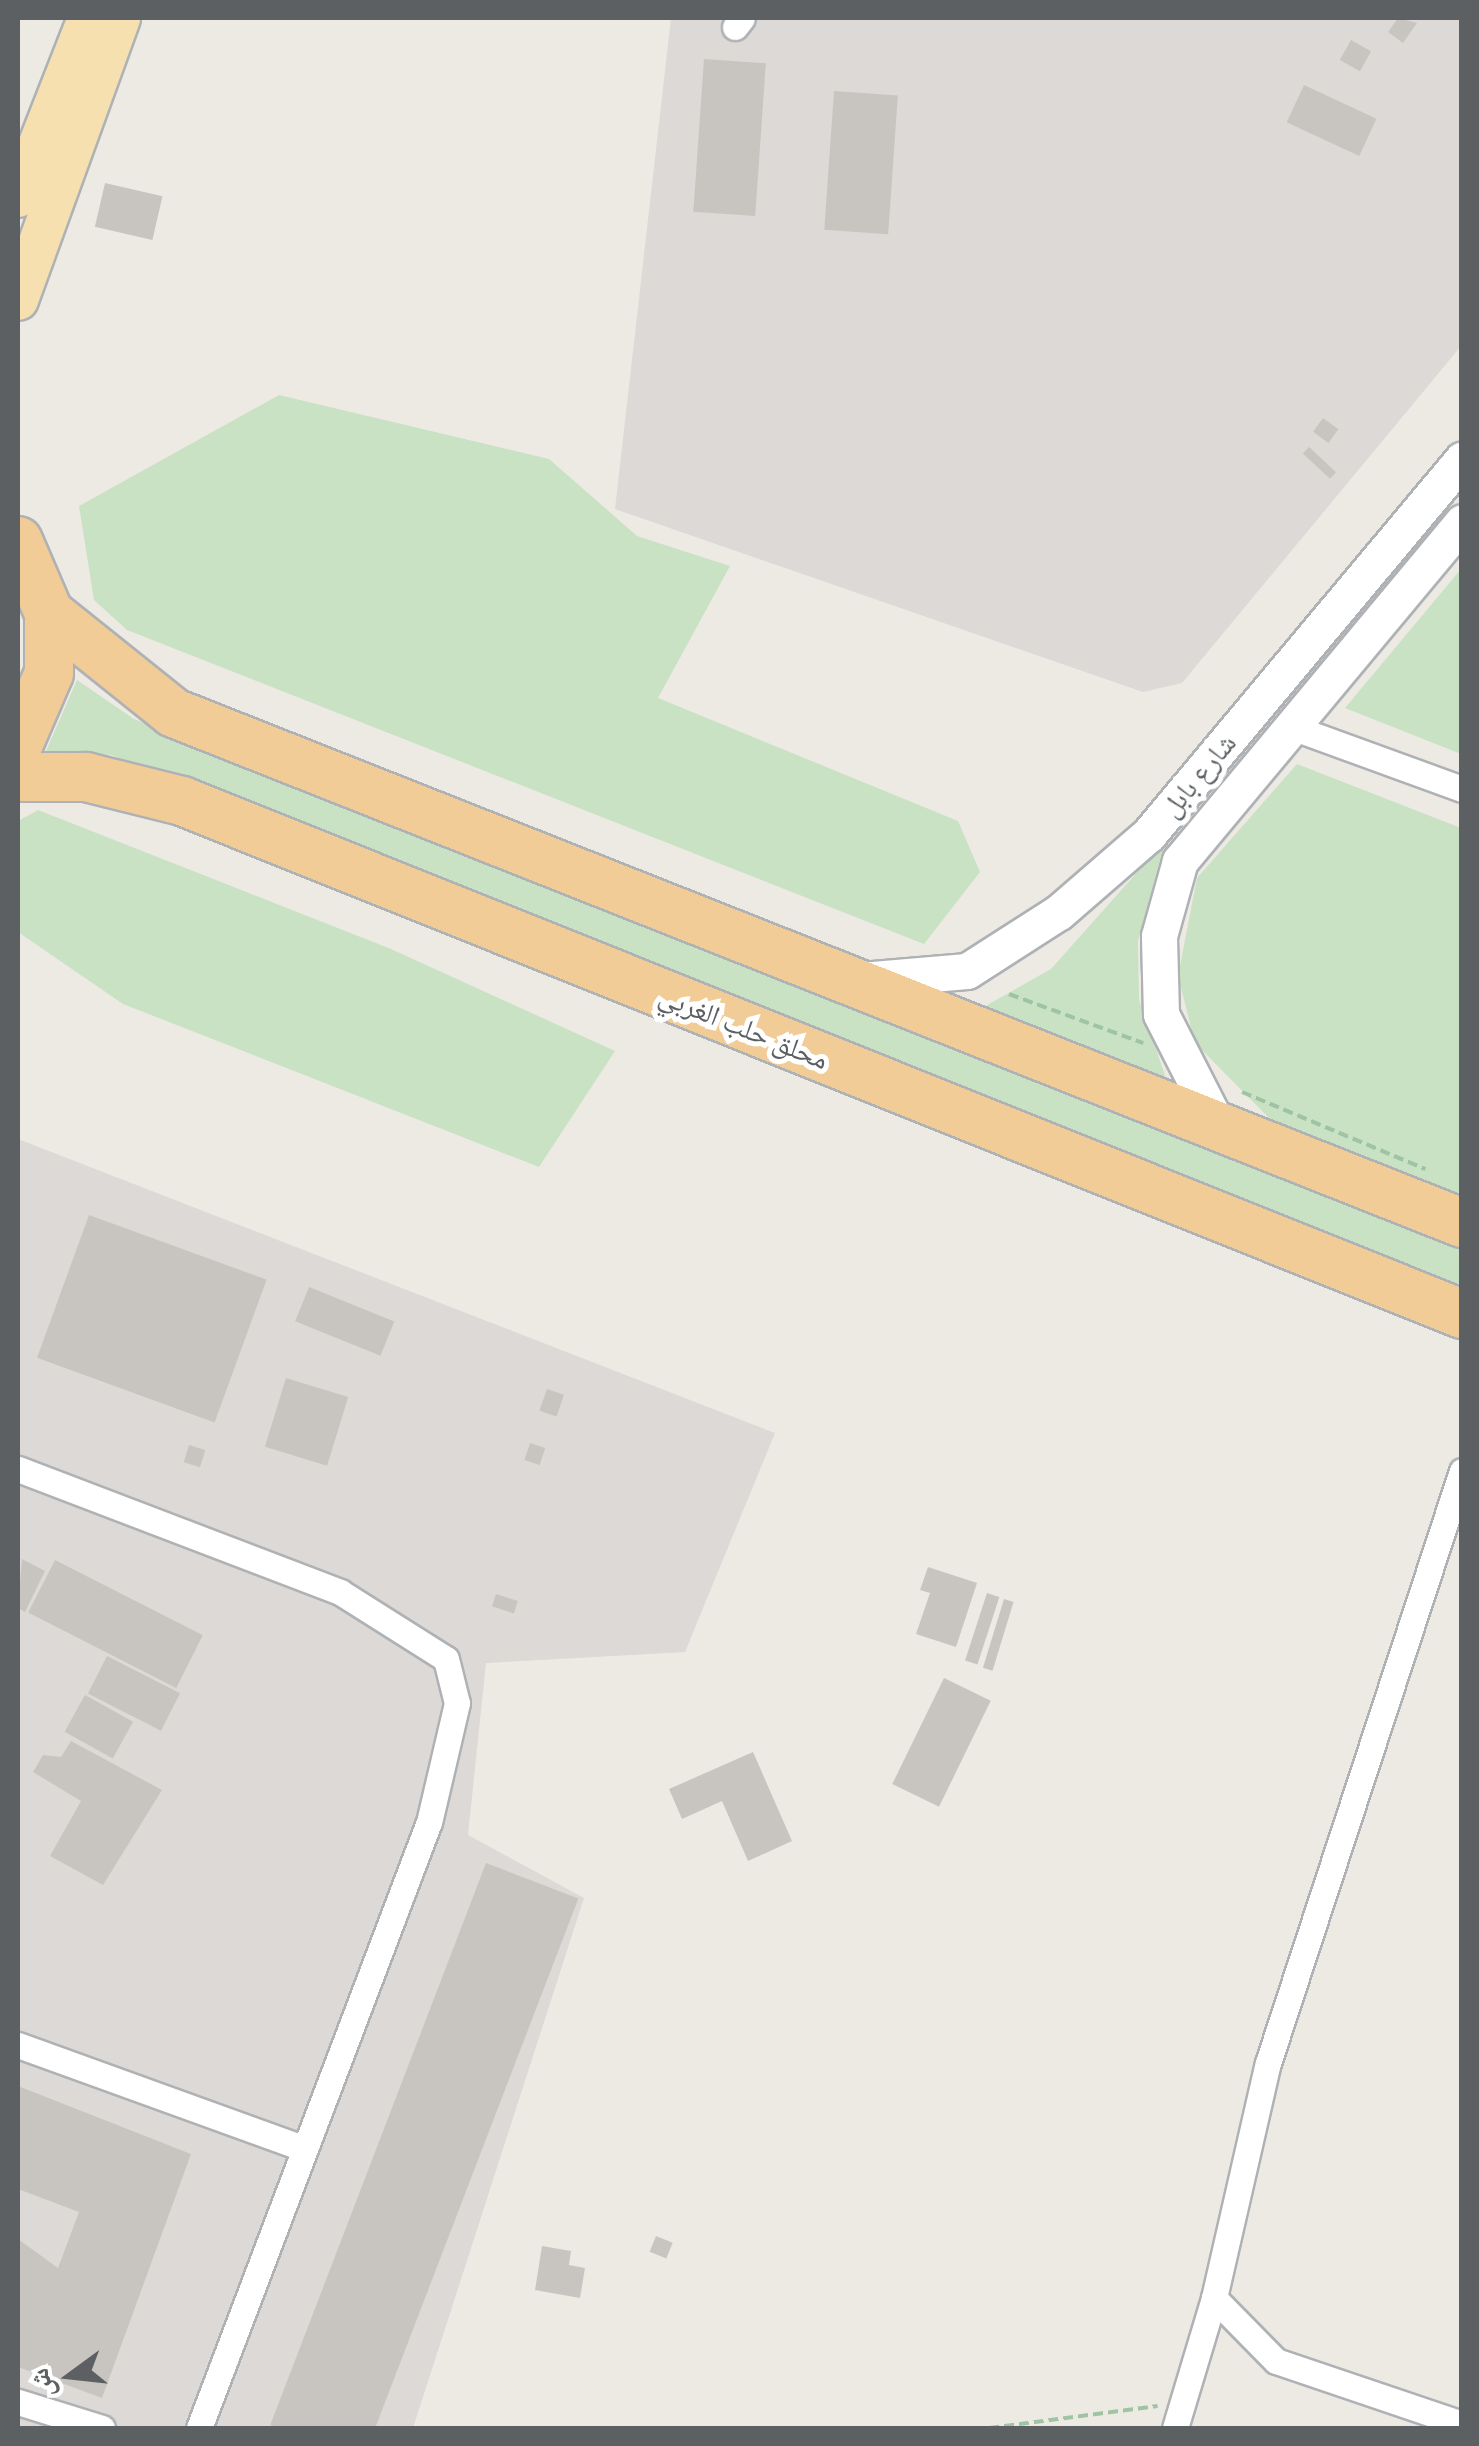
<!DOCTYPE html>
<html>
<head>
<meta charset="utf-8">
<style>
	body { margin:0 }
	#map { position:relative; width:1479px; height:2446px; overflow:hidden; background:#edeae4; font-family:"IBM Plex Sans","Noto Naskh Arabic",sans-serif }
	div>[style] { position:absolute }
	.industrial>* { inset:0; background:#dcd9d6 }
	.green>* { inset:0; background:#c8e2c3 }
	.building>* { inset:0; background:#c8c5c1; transform-origin:0 0 }
	.path>* { height:4px; margin-top:-2px; transform-origin:0; background:repeating-linear-gradient(90deg,#9fc4a3 0 10px,transparent 0 15px) }
	.roads { filter:drop-shadow(2px 0 #afb2b5) drop-shadow(-2px 0 #afb2b5) drop-shadow(0 2px #afb2b5) drop-shadow(0 -2px #afb2b5) }
	.street>* { height:25px; margin:-12.5px; padding:0 12.5px; transform-origin:12.5px; border-radius:12.5px; background:#fff }
	.secondary>* { height:35px; margin:-17.5px; padding:0 17.5px; transform-origin:17.5px; border-radius:17.5px; background:#fff }
	.primary>* { height:40px; margin:-20px; padding:0 20px; transform-origin:20px; border-radius:20px; background:#f6e0b0 }
	.highway>* { height:48px; margin:-24px; padding:0 24px; transform-origin:24px; border-radius:24px; background:#f2cc97 }
	span { translate:-50% -50%; white-space:nowrap; text-align:center; line-height:1.15; -webkit-text-stroke:10px #fff; paint-order:stroke }
	.street-label { font-size:28px; color:#5c6063 }
	.frame { position:absolute; inset:0; border:20px solid #5c6063; pointer-events:none }
	.north { position:absolute; left:20px; top:2326px; width:100px; height:100px; -webkit-text-stroke:8px #fff; paint-order:stroke; rotate:255deg; font-size:28px; font-weight:700; line-height:40px; text-align:center; color:#5c6063 }
	.north::after { content:''; display:block; margin:auto; width:35px; height:45px; background:#5c6063; clip-path:polygon(50% 0,100% 100%,50% 72%,0 100%) }
</style>
</head>
<body>
<div id="map">
	<div class="industrial">
		<i style="clip-path:polygon(671px 18px,1461px 18px,1461px 346px,1182px 683px,1143px 692px,615px 509px)"></i>
		<i style="clip-path:polygon(18px 1139px,775px 1433px,685px 1652px,486px 1663px,468px 1835px,584px 1898px,413px 2428px,18px 2428px)"></i>
	</div>
	<div class="green">
		<i style="clip-path:polygon(279px 395px,549px 459px,637px 536px,730px 566px,658px 698px,958px 821px,980px 872px,924px 944px,127px 630px,94px 600px,79px 506px)"></i>
		<i style="clip-path:polygon(1461px 569px,1461px 754px,1345px 708px)"></i>
		<i style="clip-path:polygon(77px 680px,134px 719px,1461px 1248px,1461px 1291px,111px 755px,46px 751px)"></i>
		<i style="clip-path:polygon(1297px 764px,1461px 828px,1461px 1210px,1269px 1118px,1195px 1043px,1178px 976px,1197px 878px)"></i>
		<i style="clip-path:polygon(38px 810px,391px 949px,615px 1051px,539px 1167px,123px 1004px,18px 932px,18px 821px)"></i>
		<i style="clip-path:polygon(1165px 841px,1138px 941px,1139px 1000px,1169px 1087px,982px 1008px,1051px 969px)"></i>
	</div>
	<div class="building">
		<i style="clip-path:polygon(1398px 18px,1417px 23px,1403px 43px,1388px 32px)"></i>
		<i style="left:1351px;top:40px;width:23px;height:23px;rotate:29deg"></i>
		<i style="left:704px;top:59px;width:62px;height:153px;rotate:4deg"></i>
		<i style="left:1304px;top:85px;width:80px;height:41px;rotate:25deg"></i>
		<i style="left:834px;top:91px;width:64px;height:139px;rotate:4deg"></i>
		<i style="left:105px;top:183px;width:59px;height:45px;rotate:13deg"></i>
		<i style="left:1323px;top:418px;width:19px;height:17px;rotate:36deg"></i>
		<i style="left:1309px;top:447px;width:37px;height:9px;rotate:43deg"></i>
		<i style="left:89px;top:1215px;width:189px;height:152px;rotate:20deg"></i>
		<i style="left:309px;top:1287px;width:92px;height:37px;rotate:22deg"></i>
		<i style="left:286px;top:1378px;width:65px;height:72px;rotate:17deg"></i>
		<i style="left:547px;top:1389px;width:18px;height:23px;rotate:19deg"></i>
		<i style="left:530px;top:1443px;width:16px;height:18px;rotate:18deg"></i>
		<i style="left:189px;top:1445px;width:17px;height:18px;rotate:17deg"></i>
		<i style="clip-path:polygon(22px 1559px,45px 1571px,25px 1612px,18px 1608px)"></i>
		<i style="left:55px;top:1560px;width:166px;height:59px;rotate:27deg"></i>
		<i style="clip-path:polygon(928px 1567px,977px 1583px,956px 1647px,916px 1634px,930px 1593px,920px 1590px)"></i>
		<i style="left:987px;top:1593px;width:13px;height:71px;rotate:18deg"></i>
		<i style="left:496px;top:1594px;width:23px;height:13px;rotate:18deg"></i>
		<i style="left:1004px;top:1599px;width:10px;height:72px;rotate:17deg"></i>
		<i style="left:107px;top:1656px;width:82px;height:42px;rotate:27deg"></i>
		<i style="left:944px;top:1678px;width:52px;height:118px;rotate:26deg"></i>
		<i style="left:85px;top:1695px;width:55px;height:42px;rotate:29deg"></i>
		<i style="clip-path:polygon(71px 1741px,162px 1790px,103px 1885px,50px 1856px,81px 1801px,33px 1772px,43px 1755px,61px 1757px)"></i>
		<i style="clip-path:polygon(753px 1752px,792px 1841px,748px 1861px,722px 1801px,682px 1819px,669px 1789px)"></i>
		<i style="left:486px;top:1863px;width:99px;height:602px;rotate:21deg"></i>
		<i style="clip-path:polygon(18px 2086px,191px 2154px,102px 2398px,18px 2367px,18px 2239px,58px 2268px,79px 2212px,18px 2189px)"></i>
		<i style="left:656px;top:2236px;width:18px;height:17px;rotate:22deg"></i>
		<i style="clip-path:polygon(542px 2246px,571px 2251px,569px 2265px,585px 2268px,580px 2298px,535px 2290px)"></i>
	</div>
	<div class="path">
		<i style="left:1009px;top:994px;width:143px;rotate:20.1deg"></i>
		<i style="left:1242px;top:1092px;width:199px;rotate:22.8deg"></i>
		<i style="left:989px;top:2428px;width:170px;rotate:-7.4deg"></i>
	</div>
	<div class="roads">
		<div class="street">
			<i style="left:735px;top:27px;width:11px;rotate:-52deg"></i>
			<i style="left:1289px;top:726px;width:184px;rotate:20deg"></i>
			<i style="left:18px;top:1469px;width:345px;rotate:20.9deg"></i>
			<i style="left:340px;top:1592px;width:125px;rotate:32.3deg"></i>
			<i style="left:446px;top:1659px;width:45px;rotate:76deg"></i>
			<i style="left:457px;top:1703px;width:122px;rotate:103.2deg"></i>
			<i style="left:429px;top:1822px;width:648px;rotate:110.78deg"></i>
			<i style="left:18px;top:2045px;width:305px;rotate:19.9deg"></i>
			<i style="left:1214px;top:2298px;width:88px;rotate:45.5deg"></i>
			<i style="left:1276px;top:2361px;width:196px;rotate:18.7deg"></i>
			<i style="left:18px;top:2402px;width:88px;rotate:17.2deg"></i>
			<i style="left:1175px;top:2428px;width:136px;rotate:-73.3deg"></i>
			<i style="left:1214px;top:2298px;width:241px;rotate:-77.1deg"></i>
			<i style="left:1268px;top:2063px;width:623px;rotate:-71.86deg"></i>
		</div>
		<div class="secondary">
			<i style="left:861px;top:980px;width:106px;rotate:-4.9deg"></i>
			<i style="left:967px;top:971px;width:109px;rotate:-32.7deg"></i>
			<i style="left:1059px;top:912px;width:119px;rotate:-40.9deg"></i>
			<i style="left:1149px;top:834px;width:488px;rotate:-50.1deg"></i>
			<i style="left:1219px;top:1128px;width:128px;rotate:-117deg"></i>
			<i style="left:1161px;top:1014px;width:78px;rotate:-91.5deg"></i>
			<i style="left:1159px;top:936px;width:78px;rotate:-74.4deg"></i>
			<i style="left:1180px;top:861px;width:441px;rotate:-50.2deg"></i>
		</div>
		<div class="primary">
			<i style="left:18px;top:197px;width:192px;rotate:-68.6deg"></i>
			<i style="left:18px;top:300px;width:300px;rotate:-70.1deg"></i>
		</div>
		<div class="highway">
			<i style="left:18px;top:541px;width:78px;rotate:66.7deg"></i>
			<i style="left:49px;top:613px;width:60px;rotate:90deg"></i>
			<i style="left:49px;top:673px;width:78px;rotate:113.3deg"></i>
			<i style="left:49px;top:613px;width:160px;rotate:38.7deg"></i>
			<i style="left:174px;top:713px;width:1385px;rotate:21.6deg"></i>
			<i style="left:18px;top:777px;width:68px"></i>
			<i style="left:86px;top:777px;width:99px;rotate:14deg"></i>
			<i style="left:182px;top:801px;width:1379px;rotate:21.84deg"></i>
		</div>
	</div>
	<div class="street-label">
		<span style="left:1198px;top:775px;rotate:-50deg">شارع بابل</span>
		<span style="left:744px;top:1027px;rotate:22deg">محلق حلب الغربي</span>
	</div>
	<div class="frame"></div>
	<div class="north">ش</div>
</div>
</body>
</html>
